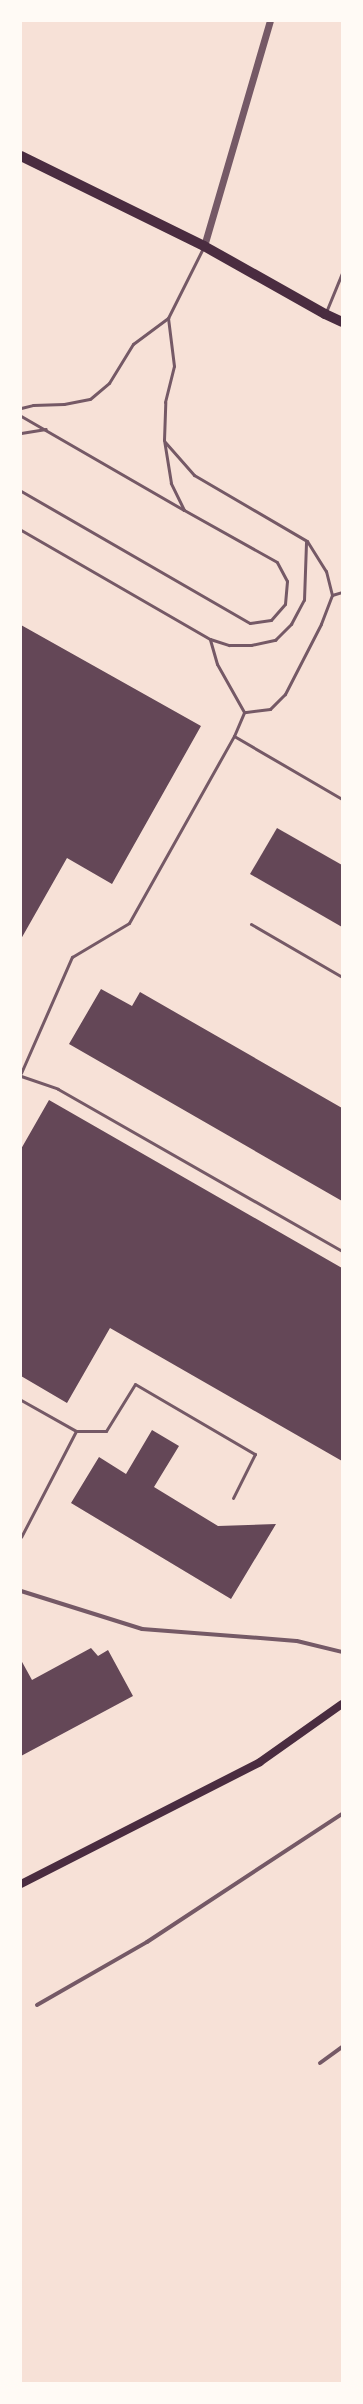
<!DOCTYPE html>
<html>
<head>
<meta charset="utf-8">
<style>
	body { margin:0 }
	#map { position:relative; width:363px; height:2404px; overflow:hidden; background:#f7e1d7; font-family:"Sofia Sans Condensed",sans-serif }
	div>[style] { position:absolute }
	.building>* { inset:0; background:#644757 }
	.service>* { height:3px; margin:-1.5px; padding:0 1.5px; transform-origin:1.5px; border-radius:1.5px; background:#755966 }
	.minor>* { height:4px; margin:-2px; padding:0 2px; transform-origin:2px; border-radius:2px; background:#755966 }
	.tertiary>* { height:7px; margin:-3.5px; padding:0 3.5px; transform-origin:3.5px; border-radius:3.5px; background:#755966 }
	.secondary>* { height:8px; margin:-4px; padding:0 4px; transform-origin:4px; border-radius:4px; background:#4a2c40 }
	.primary>* { height:10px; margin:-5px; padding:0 5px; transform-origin:5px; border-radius:5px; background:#4a2c40 }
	span { translate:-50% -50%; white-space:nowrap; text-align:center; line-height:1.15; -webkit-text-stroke:3.5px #fffaf5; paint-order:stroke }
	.frame { position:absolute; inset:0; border:22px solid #fffaf5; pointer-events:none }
</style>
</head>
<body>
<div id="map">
	<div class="building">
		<i style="clip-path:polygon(21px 625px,201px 726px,112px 884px,67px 858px,21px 939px)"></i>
		<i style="clip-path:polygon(277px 828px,342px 865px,342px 927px,250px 874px)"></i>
		<i style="clip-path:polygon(101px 989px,132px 1006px,140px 992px,342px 1108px,342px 1201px,69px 1044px)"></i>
		<i style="clip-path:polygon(49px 1100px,342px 1268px,342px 1461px,110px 1328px,67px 1403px,21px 1376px,21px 1149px)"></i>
		<i style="clip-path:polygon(152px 1430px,179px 1446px,154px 1487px,218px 1526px,276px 1524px,231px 1599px,71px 1503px,99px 1457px,126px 1474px)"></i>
		<i style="clip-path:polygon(91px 1648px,98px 1656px,108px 1650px,133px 1696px,21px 1756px,21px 1660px,32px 1680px)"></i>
	</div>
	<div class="service">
		<i style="left:326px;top:312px;width:42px;rotate:-67.7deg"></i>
		<i style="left:21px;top:408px;width:12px;rotate:-14deg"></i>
		<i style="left:33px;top:405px;width:31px;rotate:-2deg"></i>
		<i style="left:64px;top:404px;width:26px;rotate:-11deg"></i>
		<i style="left:90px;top:399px;width:25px;rotate:-40deg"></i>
		<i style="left:109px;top:383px;width:46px;rotate:-58.4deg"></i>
		<i style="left:133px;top:344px;width:44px;rotate:-36.6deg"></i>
		<i style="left:168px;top:318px;width:78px;rotate:-63.4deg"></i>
		<i style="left:21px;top:416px;width:188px;rotate:30deg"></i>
		<i style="left:21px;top:433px;width:25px;rotate:-9deg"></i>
		<i style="left:165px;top:442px;width:44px;rotate:48.7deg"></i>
		<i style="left:194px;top:475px;width:131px;rotate:30.3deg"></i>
		<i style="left:307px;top:541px;width:36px;rotate:58deg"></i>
		<i style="left:326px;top:571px;width:25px;rotate:76deg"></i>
		<i style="left:332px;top:595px;width:31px;rotate:111deg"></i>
		<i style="left:321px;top:624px;width:79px;rotate:117.2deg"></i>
		<i style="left:285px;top:694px;width:21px;rotate:135deg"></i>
		<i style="left:270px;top:709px;width:26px;rotate:173deg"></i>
		<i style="left:21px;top:491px;width:264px;rotate:30deg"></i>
		<i style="left:250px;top:623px;width:21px;rotate:-8deg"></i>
		<i style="left:271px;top:620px;width:21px;rotate:-49deg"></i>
		<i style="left:285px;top:604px;width:23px;rotate:-85deg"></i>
		<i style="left:287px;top:581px;width:21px;rotate:-118deg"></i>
		<i style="left:277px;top:562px;width:107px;rotate:-150.8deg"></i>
		<i style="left:184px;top:510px;width:30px;rotate:-116deg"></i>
		<i style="left:171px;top:483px;width:44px;rotate:-99.2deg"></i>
		<i style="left:164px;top:440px;width:38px;rotate:-88deg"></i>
		<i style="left:165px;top:402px;width:37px;rotate:-76deg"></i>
		<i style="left:174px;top:366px;width:48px;rotate:-97.1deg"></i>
		<i style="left:21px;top:530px;width:218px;rotate:30deg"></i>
		<i style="left:210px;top:639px;width:20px;rotate:18deg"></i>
		<i style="left:229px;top:645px;width:22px"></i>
		<i style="left:251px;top:645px;width:25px;rotate:-12deg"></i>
		<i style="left:275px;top:640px;width:23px;rotate:-45deg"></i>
		<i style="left:291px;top:624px;width:27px;rotate:-62deg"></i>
		<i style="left:304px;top:600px;width:58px;rotate:-88deg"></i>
		<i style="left:332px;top:595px;width:10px;rotate:-17deg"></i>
		<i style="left:234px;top:736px;width:125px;rotate:30.3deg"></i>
		<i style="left:251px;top:924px;width:105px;rotate:30.2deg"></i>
		<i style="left:21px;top:1073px;width:127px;rotate:-66.3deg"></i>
		<i style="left:72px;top:957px;width:66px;rotate:-30.8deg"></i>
		<i style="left:129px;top:923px;width:214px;rotate:-60.7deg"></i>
		<i style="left:234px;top:736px;width:26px;rotate:-67deg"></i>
		<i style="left:244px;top:712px;width:55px;rotate:-119.4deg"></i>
		<i style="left:217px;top:664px;width:26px;rotate:-106deg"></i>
		<i style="left:21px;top:1076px;width:39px;rotate:19deg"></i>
		<i style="left:58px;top:1089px;width:327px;rotate:29.7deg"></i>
		<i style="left:21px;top:1400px;width:63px;rotate:29.4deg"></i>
		<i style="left:76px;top:1431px;width:119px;rotate:117.4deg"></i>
		<i style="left:76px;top:1431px;width:30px"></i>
		<i style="left:106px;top:1431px;width:55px;rotate:-58.3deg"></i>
		<i style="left:135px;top:1384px;width:139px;rotate:30.3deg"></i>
		<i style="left:255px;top:1454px;width:49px;rotate:116.6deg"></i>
	</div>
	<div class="minor">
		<i style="left:21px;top:1591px;width:127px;rotate:17.4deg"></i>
		<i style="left:142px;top:1629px;width:155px;rotate:4.4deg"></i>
		<i style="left:297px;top:1641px;width:46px;rotate:13.7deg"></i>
		<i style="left:37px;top:2005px;width:127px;rotate:-29.8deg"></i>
		<i style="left:147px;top:1942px;width:233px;rotate:-33.3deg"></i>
		<i style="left:320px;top:2063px;width:27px;rotate:-36deg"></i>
	</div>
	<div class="tertiary">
		<i style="left:204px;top:246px;width:234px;rotate:-73.7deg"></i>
	</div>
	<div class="secondary">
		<i style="left:21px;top:1884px;width:268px;rotate:-27deg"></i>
		<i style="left:260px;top:1762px;width:100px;rotate:-35.3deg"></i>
	</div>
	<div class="primary">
		<i style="left:21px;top:156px;width:204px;rotate:26.2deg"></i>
		<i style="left:204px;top:246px;width:139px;rotate:29.3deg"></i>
		<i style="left:325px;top:314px;width:19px;rotate:25deg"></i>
	</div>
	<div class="frame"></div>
</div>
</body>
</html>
